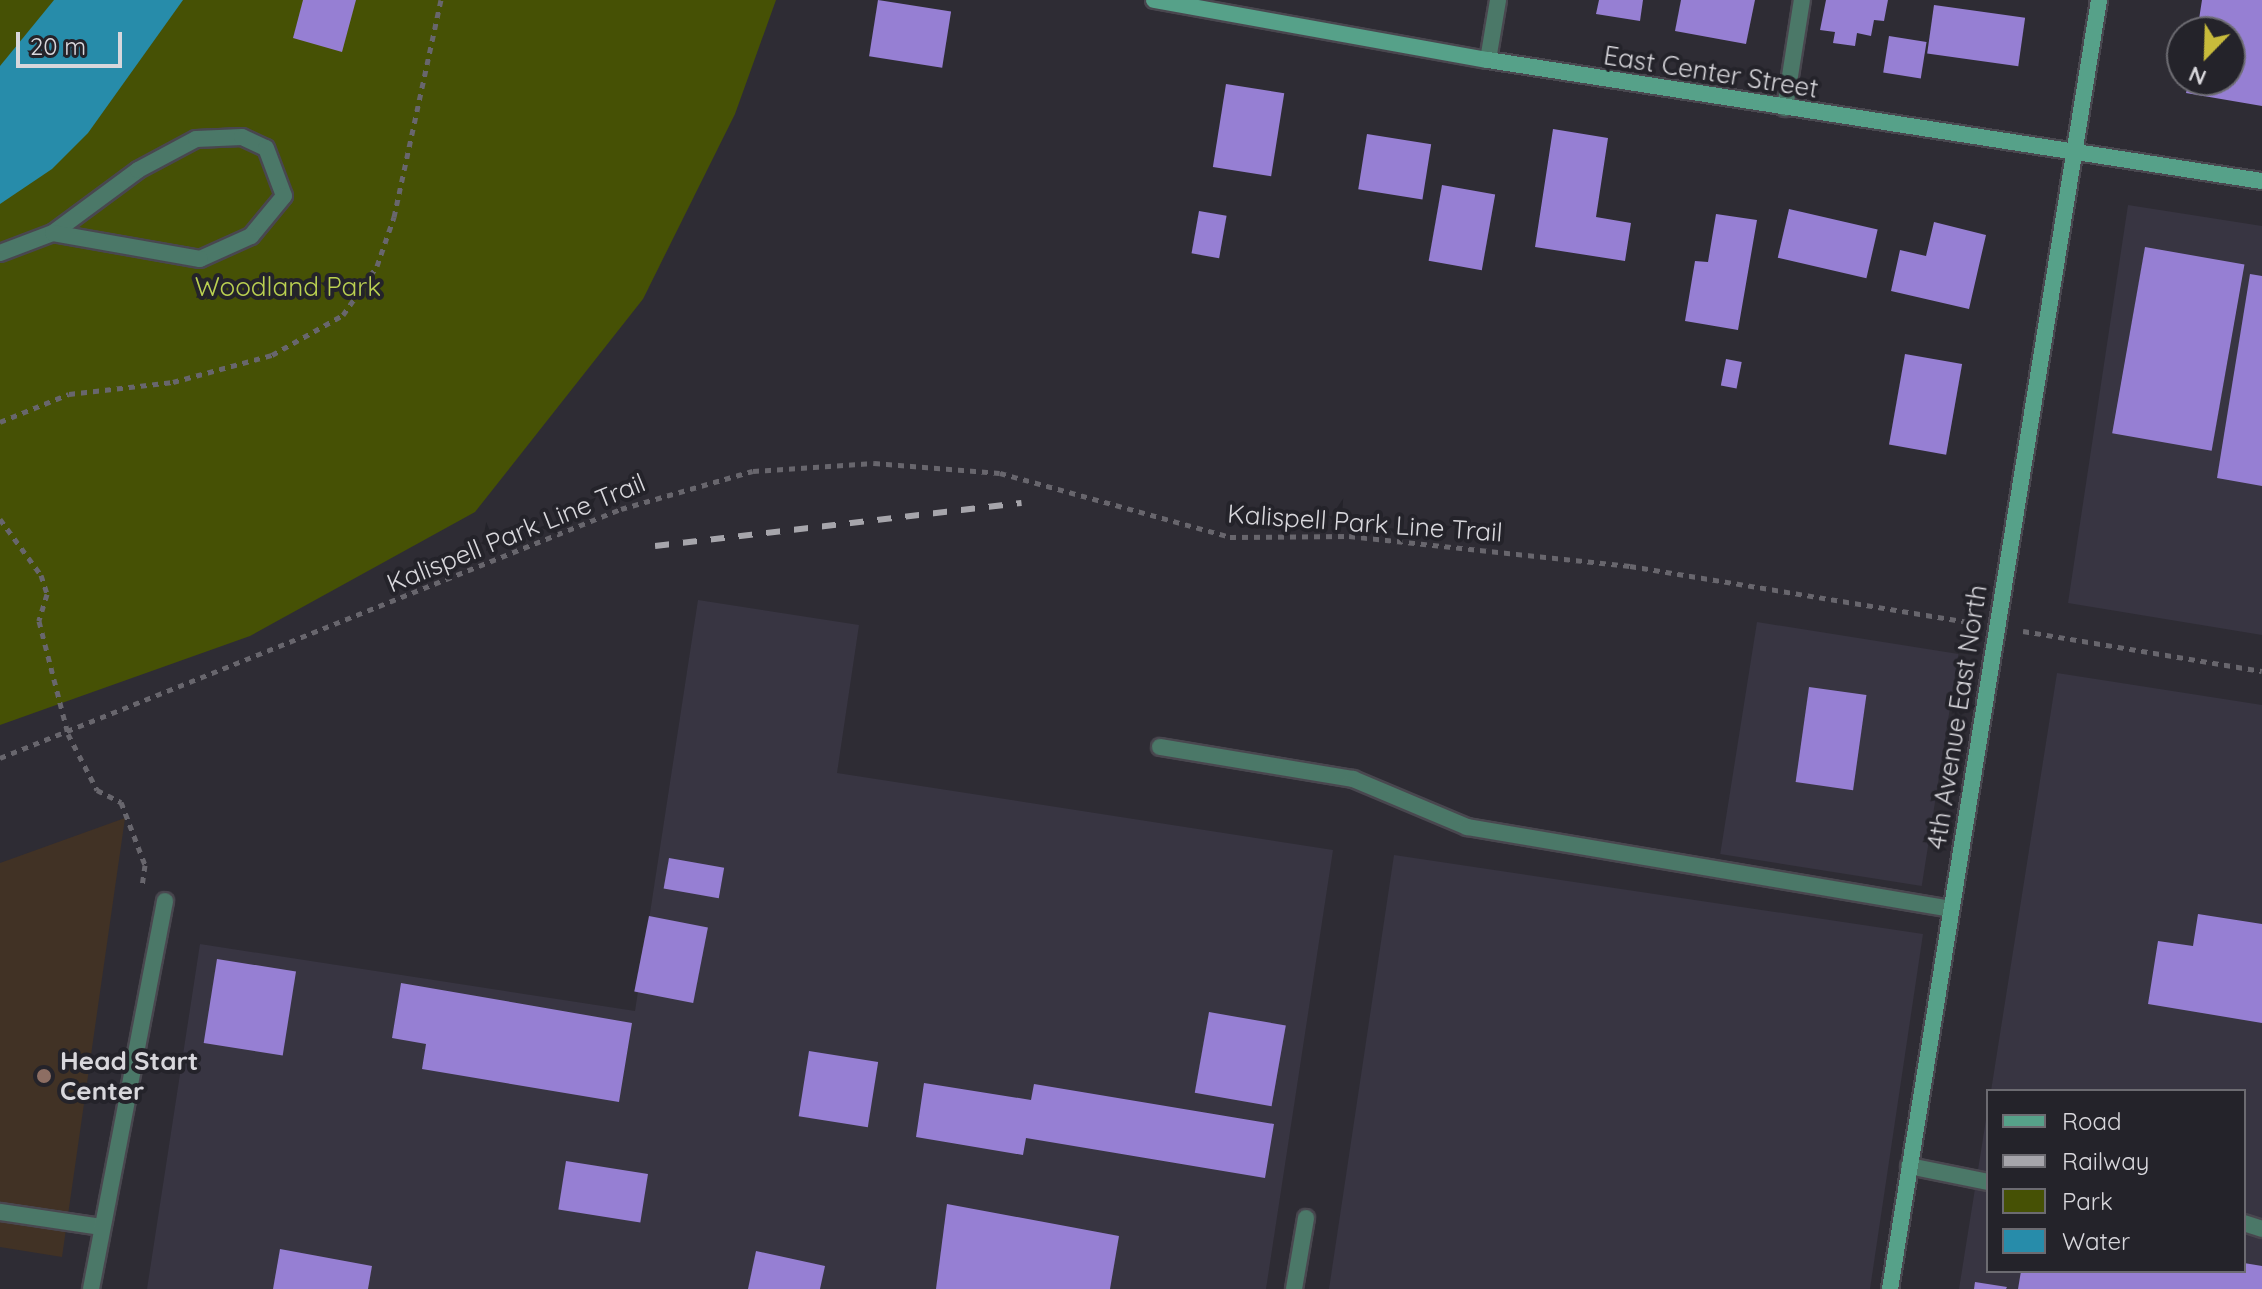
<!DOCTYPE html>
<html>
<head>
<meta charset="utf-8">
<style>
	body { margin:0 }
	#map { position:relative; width:2262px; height:1289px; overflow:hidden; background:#2e2c34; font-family:Quicksand,sans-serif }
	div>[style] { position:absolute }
	.built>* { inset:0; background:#383542; transform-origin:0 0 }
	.education>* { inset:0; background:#413225 }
	.green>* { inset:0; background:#465105 }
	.water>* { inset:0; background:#278caa }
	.building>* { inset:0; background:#967fd3; transform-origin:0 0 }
	.path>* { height:5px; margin-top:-2.5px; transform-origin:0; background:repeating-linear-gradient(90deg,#68666d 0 6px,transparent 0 12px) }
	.roads { filter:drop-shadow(2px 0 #49474f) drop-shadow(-2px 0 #49474f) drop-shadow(0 2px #49474f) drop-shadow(0 -2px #49474f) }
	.lane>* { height:16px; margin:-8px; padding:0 8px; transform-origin:8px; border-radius:8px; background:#4b7868 }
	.street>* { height:16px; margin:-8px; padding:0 8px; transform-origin:8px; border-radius:8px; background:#4b7868 }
	.secondary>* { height:16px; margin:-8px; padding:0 8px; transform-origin:8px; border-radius:8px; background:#56a189 }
	.rail>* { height:6px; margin-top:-3px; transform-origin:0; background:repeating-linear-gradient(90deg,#a6a5ab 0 14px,transparent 0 28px) }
	.dots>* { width:22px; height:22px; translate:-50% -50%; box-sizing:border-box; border:4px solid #24232a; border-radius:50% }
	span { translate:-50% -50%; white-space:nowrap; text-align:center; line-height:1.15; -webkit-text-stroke:8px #24232a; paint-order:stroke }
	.street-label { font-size:26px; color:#d8d7dc }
	.park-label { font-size:26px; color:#bad051 }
	.poi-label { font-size:26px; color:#d8d7dc; font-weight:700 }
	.left { translate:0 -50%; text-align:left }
	.legend { position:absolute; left:1986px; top:1089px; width:260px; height:184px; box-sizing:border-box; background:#24232a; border:2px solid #6c6b71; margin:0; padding:10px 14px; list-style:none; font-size:24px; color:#d8d7dc }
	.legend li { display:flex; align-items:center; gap:16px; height:40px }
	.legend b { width:40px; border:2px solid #6c6b71 }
	.north { position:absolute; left:2166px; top:16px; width:80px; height:80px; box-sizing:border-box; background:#24232a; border:2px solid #6c6b71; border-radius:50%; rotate:203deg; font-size:22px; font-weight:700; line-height:32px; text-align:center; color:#d8d7dc }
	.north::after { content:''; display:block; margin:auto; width:28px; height:36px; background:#c8bb3b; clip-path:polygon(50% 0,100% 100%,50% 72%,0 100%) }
	.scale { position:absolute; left:16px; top:32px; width:106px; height:36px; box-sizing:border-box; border:4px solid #d8d7dc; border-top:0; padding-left:10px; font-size:24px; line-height:28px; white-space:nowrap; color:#d8d7dc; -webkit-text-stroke:6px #24232a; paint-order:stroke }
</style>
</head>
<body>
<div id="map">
	<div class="built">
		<i style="clip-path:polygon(2128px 205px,2262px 226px,2262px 635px,2068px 603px)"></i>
		<i style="clip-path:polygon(698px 600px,859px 625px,837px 773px,1333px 850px,1266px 1289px,147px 1289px,200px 944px,635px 1011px)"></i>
		<i style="left:1757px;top:622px;width:204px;height:235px;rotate:9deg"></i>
		<i style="clip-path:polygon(2057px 673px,2262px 705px,2262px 1289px,1959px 1289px,1988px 1107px,1988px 1271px,2244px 1271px,2244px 1091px,1991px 1091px)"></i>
		<i style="clip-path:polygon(1394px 855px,1923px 934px,1870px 1289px,1329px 1289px)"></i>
	</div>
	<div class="education">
		<i style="clip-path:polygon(125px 818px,62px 1257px,0 1247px,0 863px)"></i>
	</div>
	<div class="green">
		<i style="clip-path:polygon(0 0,776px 0,735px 114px,643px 299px,475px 512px,250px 636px,0 725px)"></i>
	</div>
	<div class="water">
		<i style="clip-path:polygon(54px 0,183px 0,88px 133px,52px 169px,0 204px,0 66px)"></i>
	</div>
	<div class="building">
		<i style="clip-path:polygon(303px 0,356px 0,342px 52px,293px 38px)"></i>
		<i style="left:878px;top:0;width:74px;height:57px;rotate:9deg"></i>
		<i style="clip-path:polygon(1599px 0,1643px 0,1640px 21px,1596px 14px)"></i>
		<i style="clip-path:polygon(1681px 0,1755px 0,1746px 44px,1675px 31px)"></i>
		<i style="clip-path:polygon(1826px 0,1888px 0,1884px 21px,1874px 20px,1871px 36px,1857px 33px,1855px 46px,1833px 43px,1835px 32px,1820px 30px)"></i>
		<i style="clip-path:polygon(2202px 0,2262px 0,2262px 106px,2186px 93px,2189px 80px,2230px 80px,2230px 32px,2197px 32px)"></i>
		<i style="left:1934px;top:5px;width:92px;height:49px;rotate:8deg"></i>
		<i style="left:1889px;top:36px;width:38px;height:37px;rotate:9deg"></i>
		<i style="left:1226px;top:84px;width:59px;height:84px;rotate:9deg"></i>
		<i style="clip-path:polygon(1553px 129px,1608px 138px,1596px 217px,1631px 223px,1625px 261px,1535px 247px)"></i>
		<i style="left:1367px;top:134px;width:65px;height:56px;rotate:9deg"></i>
		<i style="left:1442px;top:185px;width:54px;height:77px;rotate:10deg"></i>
		<i style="left:1789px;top:209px;width:91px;height:50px;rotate:13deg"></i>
		<i style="left:1199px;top:211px;width:28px;height:43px;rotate:10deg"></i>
		<i style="clip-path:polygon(1716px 214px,1757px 220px,1738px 330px,1685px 321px,1695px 261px,1708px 262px)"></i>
		<i style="clip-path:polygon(1934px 222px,1986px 235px,1969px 309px,1891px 291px,1900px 250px,1926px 256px)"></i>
		<i style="left:2145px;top:247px;width:101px;height:189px;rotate:10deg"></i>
		<i style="clip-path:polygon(2250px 274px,2262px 276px,2262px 486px,2217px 478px)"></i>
		<i style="left:1905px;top:354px;width:58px;height:92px;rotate:10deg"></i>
		<i style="left:1726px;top:359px;width:16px;height:27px;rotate:11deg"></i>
		<i style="left:1809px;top:687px;width:58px;height:96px;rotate:8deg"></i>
		<i style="left:669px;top:858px;width:56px;height:31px;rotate:10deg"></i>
		<i style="clip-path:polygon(2198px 914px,2262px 924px,2262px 1023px,2148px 1004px,2158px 941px,2193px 946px)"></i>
		<i style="left:649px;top:916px;width:60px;height:77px;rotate:11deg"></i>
		<i style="left:217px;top:959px;width:80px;height:85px;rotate:9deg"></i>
		<i style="clip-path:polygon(401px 983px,632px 1023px,619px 1102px,422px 1069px,426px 1044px,392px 1038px)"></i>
		<i style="left:1209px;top:1012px;width:78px;height:82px;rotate:10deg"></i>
		<i style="left:809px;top:1051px;width:70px;height:66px;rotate:9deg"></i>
		<i style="clip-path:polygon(924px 1083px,1031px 1100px,1034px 1084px,1274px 1124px,1265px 1178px,1026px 1138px,1023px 1155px,916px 1137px)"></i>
		<i style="left:566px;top:1161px;width:83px;height:49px;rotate:9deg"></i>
		<i style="clip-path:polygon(947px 1204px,1119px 1236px,1110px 1289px,936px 1289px)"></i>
		<i style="clip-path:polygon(280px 1249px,372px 1266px,368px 1289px,273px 1289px)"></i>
		<i style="clip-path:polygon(756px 1251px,825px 1266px,820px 1289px,748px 1289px)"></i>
		<i style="clip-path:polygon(2244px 1263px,2262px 1266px,2262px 1289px,2018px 1289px,2021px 1271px,2244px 1271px)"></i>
		<i style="clip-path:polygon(1975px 1282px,2007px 1287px,2006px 1289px,1974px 1289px)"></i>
	</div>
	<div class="path">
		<i style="left:0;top:422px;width:74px;rotate:-22.1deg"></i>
		<i style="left:69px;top:394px;width:105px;rotate:-6.6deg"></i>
		<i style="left:173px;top:382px;width:103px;rotate:-15.3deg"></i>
		<i style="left:272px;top:355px;width:81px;rotate:-29.4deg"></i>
		<i style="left:343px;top:315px;width:60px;rotate:-55.2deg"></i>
		<i style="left:377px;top:266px;width:52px;rotate:-70.9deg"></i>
		<i style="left:394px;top:217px;width:222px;rotate:-77.8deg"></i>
		<i style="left:0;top:519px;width:69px;rotate:53.8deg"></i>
		<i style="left:41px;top:575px;width:20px;rotate:72deg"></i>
		<i style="left:47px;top:594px;width:28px;rotate:107deg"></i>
		<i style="left:39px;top:621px;width:117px;rotate:75.6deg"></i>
		<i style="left:68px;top:734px;width:63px;rotate:62.6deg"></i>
		<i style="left:97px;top:790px;width:27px;rotate:27deg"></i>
		<i style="left:121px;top:802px;width:67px;rotate:69.1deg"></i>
		<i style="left:145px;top:865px;width:22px;rotate:98deg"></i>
		<i style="left:2023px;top:631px;width:242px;rotate:9.5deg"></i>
		<i style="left:0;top:758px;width:669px;rotate:-21.85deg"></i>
		<i style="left:621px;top:509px;width:137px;rotate:-16.1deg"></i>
		<i style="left:753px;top:471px;width:121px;rotate:-3.8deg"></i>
		<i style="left:874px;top:463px;width:126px;rotate:4.5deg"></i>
		<i style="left:1000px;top:473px;width:239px;rotate:15.5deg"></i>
		<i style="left:1230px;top:537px;width:119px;rotate:-0.5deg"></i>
		<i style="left:1349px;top:536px;width:283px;rotate:6.1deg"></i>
		<i style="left:1630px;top:566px;width:349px;rotate:9.4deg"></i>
	</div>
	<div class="roads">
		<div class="lane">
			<i style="left:1785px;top:108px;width:109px;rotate:-81.1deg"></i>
			<i style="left:0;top:253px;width:57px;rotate:-20.7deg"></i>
			<i style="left:53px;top:233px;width:106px;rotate:-36.5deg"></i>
			<i style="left:138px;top:170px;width:66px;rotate:-28.1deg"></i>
			<i style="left:196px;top:139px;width:46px;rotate:-2.5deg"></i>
			<i style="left:242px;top:137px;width:26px;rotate:25deg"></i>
			<i style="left:266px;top:148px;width:51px;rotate:69.4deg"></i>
			<i style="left:284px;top:196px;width:52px;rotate:129.5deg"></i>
			<i style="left:251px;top:236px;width:56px;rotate:155.7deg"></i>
			<i style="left:200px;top:259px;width:149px;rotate:-170deg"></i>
			<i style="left:1160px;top:747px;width:196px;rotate:9.4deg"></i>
			<i style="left:1353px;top:779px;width:124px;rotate:22.8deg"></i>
			<i style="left:1467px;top:827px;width:490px;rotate:9.6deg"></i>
			<i style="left:1909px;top:1166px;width:81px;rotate:11.4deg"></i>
			<i style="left:0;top:1212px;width:103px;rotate:8.4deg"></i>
			<i style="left:2244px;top:1223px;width:19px;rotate:18deg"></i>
		</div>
		<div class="street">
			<i style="left:1488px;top:60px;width:61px;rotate:-80.5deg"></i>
			<i style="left:91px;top:1289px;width:395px;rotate:-79.2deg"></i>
			<i style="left:1294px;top:1289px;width:72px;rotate:-80.4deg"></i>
		</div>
		<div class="secondary">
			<i style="left:1154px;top:0;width:339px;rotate:10.2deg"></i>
			<i style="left:1488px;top:60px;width:783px;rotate:8.89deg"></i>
			<i style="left:1890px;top:1289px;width:1306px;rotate:-80.79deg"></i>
		</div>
	</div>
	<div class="rail">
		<i style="left:655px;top:546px;width:369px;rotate:-6.7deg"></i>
	</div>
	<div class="dots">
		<i style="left:44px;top:1076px;background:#8d6e63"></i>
	</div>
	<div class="street-label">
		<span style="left:1711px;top:72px;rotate:9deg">East Center Street</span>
		<span style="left:1365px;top:523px;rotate:4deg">Kalispell Park Line Trail</span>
		<span style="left:516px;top:533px;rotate:-22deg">Kalispell Park Line Trail</span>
		<span style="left:1957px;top:717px;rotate:-81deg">4th Avenue East North</span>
	</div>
	<div class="park-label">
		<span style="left:288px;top:287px">Woodland Park</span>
	</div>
	<div class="poi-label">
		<span class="left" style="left:60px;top:1076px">Head Start<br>Center</span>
	</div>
	<ul class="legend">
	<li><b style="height:10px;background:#56a189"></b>Road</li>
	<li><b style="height:10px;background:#a6a5ab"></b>Railway</li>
	<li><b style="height:22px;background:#465105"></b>Park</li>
	<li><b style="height:22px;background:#278caa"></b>Water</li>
	</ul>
	<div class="north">N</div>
	<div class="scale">20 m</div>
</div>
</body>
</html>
